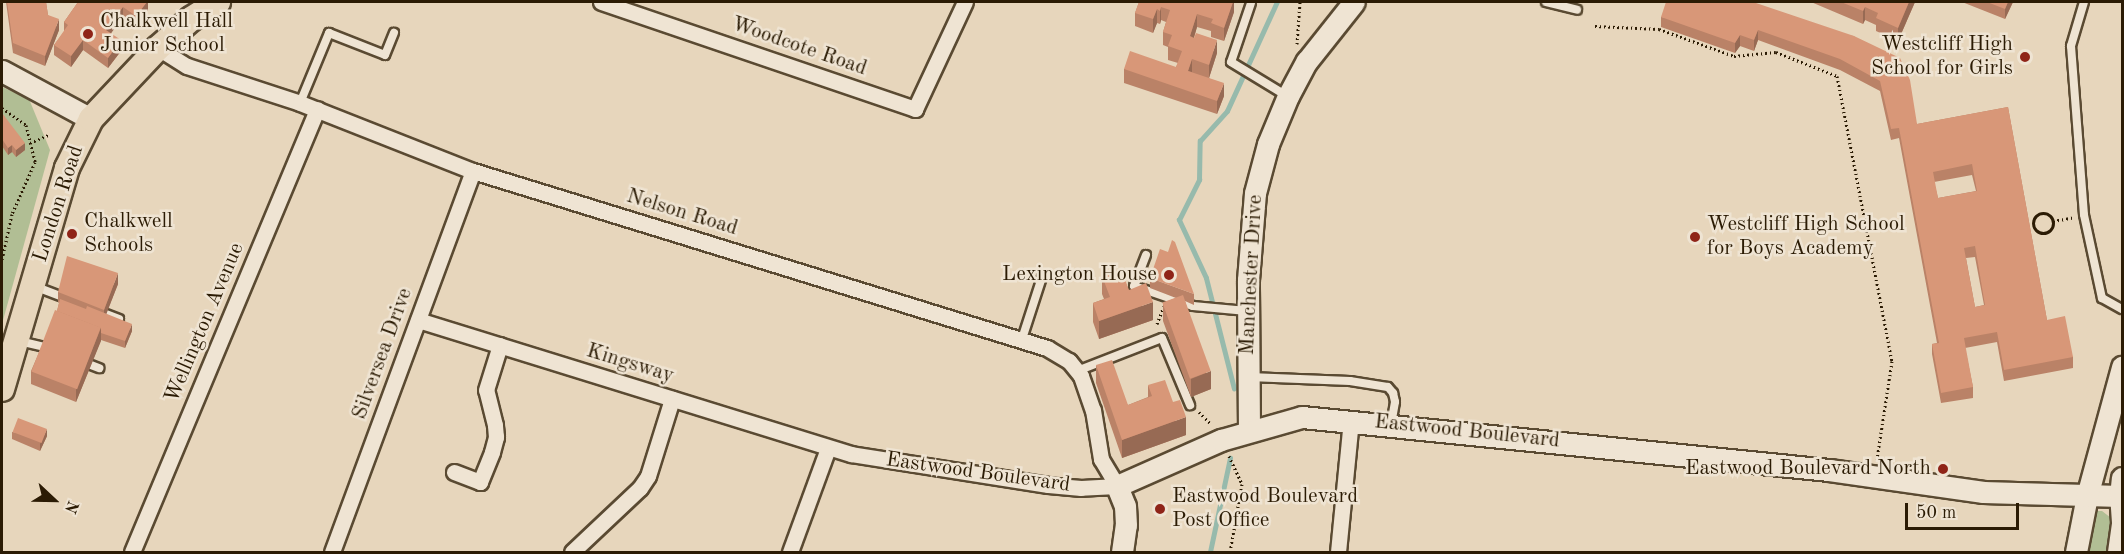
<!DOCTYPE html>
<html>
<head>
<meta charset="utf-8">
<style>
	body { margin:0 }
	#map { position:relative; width:2124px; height:554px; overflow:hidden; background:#e7d6bc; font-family:"Old Standard TT",serif }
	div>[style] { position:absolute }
	.green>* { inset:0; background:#b1be94 }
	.stream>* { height:4.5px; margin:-2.25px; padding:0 2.25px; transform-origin:2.25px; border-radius:2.25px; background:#97baac }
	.path>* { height:3px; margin-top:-1.5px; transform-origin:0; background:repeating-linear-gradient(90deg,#2b1b04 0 1.5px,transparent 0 4.5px) }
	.path>.ring { margin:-1.5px; padding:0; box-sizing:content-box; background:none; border:3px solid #2b1b04; border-radius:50% }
	.roads { filter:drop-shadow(2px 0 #5a4a32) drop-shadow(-2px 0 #5a4a32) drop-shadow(0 2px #5a4a32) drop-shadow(0 -2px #5a4a32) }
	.lane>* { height:8px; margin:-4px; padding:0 4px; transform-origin:4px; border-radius:4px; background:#efe4d3 }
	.street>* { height:15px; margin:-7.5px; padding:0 7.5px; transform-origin:7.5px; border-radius:7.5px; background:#efe4d3 }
	.secondary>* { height:21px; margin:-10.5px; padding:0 10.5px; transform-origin:10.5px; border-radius:10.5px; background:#efe4d3 }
	.primary>* { height:24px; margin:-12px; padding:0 12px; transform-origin:12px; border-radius:12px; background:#e7d6bc }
	.wall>* { inset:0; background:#ba8267 }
	.shaded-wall>* { inset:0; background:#976a54 }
	.building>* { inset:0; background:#d89778; transform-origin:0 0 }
	.dots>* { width:16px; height:16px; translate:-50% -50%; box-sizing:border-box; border:3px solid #efe4d3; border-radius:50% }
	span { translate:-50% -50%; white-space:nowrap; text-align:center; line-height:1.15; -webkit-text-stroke:5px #efe4d3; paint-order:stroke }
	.poi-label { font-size:21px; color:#2b1b04 }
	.left { translate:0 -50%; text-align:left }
	.right { translate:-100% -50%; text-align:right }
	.street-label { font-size:21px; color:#2b1b04 }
	.frame { position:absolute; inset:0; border:3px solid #2b1b04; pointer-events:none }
	.north { position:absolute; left:24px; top:470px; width:60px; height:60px; -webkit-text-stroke:4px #efe4d3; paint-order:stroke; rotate:112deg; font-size:16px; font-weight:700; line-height:24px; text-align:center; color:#2b1b04 }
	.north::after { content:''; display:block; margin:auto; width:21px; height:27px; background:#2b1b04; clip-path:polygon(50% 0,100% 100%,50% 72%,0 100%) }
	.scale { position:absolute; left:1905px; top:503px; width:114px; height:27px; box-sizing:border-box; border:3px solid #2b1b04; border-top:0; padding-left:8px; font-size:18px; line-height:21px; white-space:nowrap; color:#2b1b04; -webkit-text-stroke:4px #efe4d3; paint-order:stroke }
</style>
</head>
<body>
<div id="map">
	<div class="green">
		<i style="clip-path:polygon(2px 87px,29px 99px,50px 150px,2px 324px)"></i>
		<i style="clip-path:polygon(2095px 511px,2102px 511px,2115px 521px,2112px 552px,2082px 552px)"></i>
	</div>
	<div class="stream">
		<i style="left:1234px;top:389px;width:114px;rotate:-104.2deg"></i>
		<i style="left:1206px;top:278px;width:64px;rotate:-115deg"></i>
		<i style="left:1179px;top:220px;width:45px;rotate:-63.4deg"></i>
		<i style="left:1199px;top:180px;width:39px;rotate:-89deg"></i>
		<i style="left:1200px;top:141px;width:40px;rotate:-48deg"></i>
		<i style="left:1227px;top:111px;width:120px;rotate:-65.4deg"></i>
		<i style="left:1210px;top:552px;width:96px;rotate:-78deg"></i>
	</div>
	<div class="path">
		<i style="left:1595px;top:26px;width:64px;rotate:2.7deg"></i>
		<i style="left:1659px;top:29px;width:80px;rotate:19.8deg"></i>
		<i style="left:1734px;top:56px;width:42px;rotate:-5.4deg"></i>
		<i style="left:1776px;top:52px;width:66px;rotate:21.5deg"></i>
		<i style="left:1837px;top:76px;width:290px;rotate:79.1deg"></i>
		<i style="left:1892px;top:361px;width:99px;rotate:98.7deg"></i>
		<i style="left:1297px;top:44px;width:42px;rotate:-85.9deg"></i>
		<i style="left:2px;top:108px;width:29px;rotate:35deg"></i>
		<i style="left:26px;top:125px;width:38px;rotate:76deg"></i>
		<i style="left:35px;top:162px;width:57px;rotate:113.9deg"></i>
		<i style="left:12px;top:214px;width:47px;rotate:102.3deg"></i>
		<i style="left:30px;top:143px;width:22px;rotate:-24deg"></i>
		<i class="ring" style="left:2033px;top:213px;width:17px;height:17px"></i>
		<i style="left:2053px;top:221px;width:22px;rotate:-10deg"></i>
		<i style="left:1157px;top:324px;width:19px;rotate:-69deg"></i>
		<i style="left:1199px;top:412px;width:17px;rotate:45deg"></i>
		<i style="left:1229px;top:456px;width:31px;rotate:65deg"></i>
		<i style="left:1242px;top:484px;width:69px;rotate:100deg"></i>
	</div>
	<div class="roads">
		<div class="lane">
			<i style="left:1546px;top:2px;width:32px;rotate:14deg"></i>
			<i style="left:2084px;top:2px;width:46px;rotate:106.5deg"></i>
			<i style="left:2071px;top:46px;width:169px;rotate:85.6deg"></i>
			<i style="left:2084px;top:215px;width:85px;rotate:77.8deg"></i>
			<i style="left:2102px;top:298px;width:23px;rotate:29deg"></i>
			<i style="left:1251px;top:3px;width:62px;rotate:108.7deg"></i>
			<i style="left:1231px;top:62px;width:66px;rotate:31.3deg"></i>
			<i style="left:300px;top:103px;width:76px;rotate:-67.5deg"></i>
			<i style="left:329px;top:33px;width:60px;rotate:21.4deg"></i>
			<i style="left:385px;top:55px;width:24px;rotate:-68deg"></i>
			<i style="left:1146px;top:255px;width:33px;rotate:111deg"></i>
			<i style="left:1134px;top:286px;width:62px;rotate:18.7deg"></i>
			<i style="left:1193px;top:306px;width:54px;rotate:5.3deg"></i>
			<i style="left:34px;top:286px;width:28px;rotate:21deg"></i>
			<i style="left:106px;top:314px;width:14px;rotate:21deg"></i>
			<i style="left:1022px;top:339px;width:65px;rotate:-72.1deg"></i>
			<i style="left:19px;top:341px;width:28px;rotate:13deg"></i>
			<i style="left:91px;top:365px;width:9px;rotate:21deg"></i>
			<i style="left:1077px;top:371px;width:91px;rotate:-21.2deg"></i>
			<i style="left:1162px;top:338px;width:73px;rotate:67.3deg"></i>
			<i style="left:1249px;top:377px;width:101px;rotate:2.3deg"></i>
			<i style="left:1350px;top:381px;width:38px;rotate:9deg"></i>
			<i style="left:1388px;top:387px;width:8px;rotate:50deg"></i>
			<i style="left:1393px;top:393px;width:9px;rotate:77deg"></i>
			<i style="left:1395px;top:402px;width:22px;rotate:100deg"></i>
		</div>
		<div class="street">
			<i style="left:601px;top:2px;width:332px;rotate:18.8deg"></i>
			<i style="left:915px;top:109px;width:118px;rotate:-65deg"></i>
			<i style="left:158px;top:48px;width:34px;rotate:32deg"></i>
			<i style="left:187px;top:66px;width:119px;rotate:18.1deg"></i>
			<i style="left:300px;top:103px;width:186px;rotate:21.5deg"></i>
			<i style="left:473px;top:171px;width:601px;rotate:17.14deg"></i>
			<i style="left:1047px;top:348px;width:26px;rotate:31deg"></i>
			<i style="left:1069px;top:361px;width:19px;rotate:51deg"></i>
			<i style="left:1081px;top:376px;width:36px;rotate:71deg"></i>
			<i style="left:1093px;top:410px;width:50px;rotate:80.7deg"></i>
			<i style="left:1101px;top:459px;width:31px;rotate:59deg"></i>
			<i style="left:1117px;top:486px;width:36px;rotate:177deg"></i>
			<i style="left:1081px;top:488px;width:33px;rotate:-175deg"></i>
			<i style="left:1048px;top:485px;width:199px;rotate:-171.1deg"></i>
			<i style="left:851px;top:454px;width:453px;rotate:-162.8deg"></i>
			<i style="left:454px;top:472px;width:28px;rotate:21deg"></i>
			<i style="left:480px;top:482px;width:32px;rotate:-68deg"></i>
			<i style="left:492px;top:452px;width:16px;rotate:-75deg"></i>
			<i style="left:496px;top:437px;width:12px;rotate:-95deg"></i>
			<i style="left:495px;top:425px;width:36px;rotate:-104deg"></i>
			<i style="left:486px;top:390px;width:47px;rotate:-72.7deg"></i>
			<i style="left:132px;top:552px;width:480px;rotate:-67.3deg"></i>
			<i style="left:332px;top:552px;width:406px;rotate:-69.7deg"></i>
			<i style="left:572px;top:552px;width:93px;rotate:-43.3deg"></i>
			<i style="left:640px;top:488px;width:14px;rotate:-56deg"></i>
			<i style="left:648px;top:476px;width:81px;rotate:-72.7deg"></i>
			<i style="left:790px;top:552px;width:111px;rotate:-69.9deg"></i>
			<i style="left:1338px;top:552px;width:133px;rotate:-84.4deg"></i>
		</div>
		<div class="secondary">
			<i style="left:2px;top:71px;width:101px;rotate:28.3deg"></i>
			<i style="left:1249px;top:431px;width:151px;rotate:-90.4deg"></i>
			<i style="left:1248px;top:280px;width:87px;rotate:-85.4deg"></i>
			<i style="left:1255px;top:193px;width:51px;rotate:-75.1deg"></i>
			<i style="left:1268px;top:144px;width:52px;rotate:-67.4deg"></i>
			<i style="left:1288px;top:96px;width:40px;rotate:-62deg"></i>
			<i style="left:1307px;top:61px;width:75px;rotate:-51.5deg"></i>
			<i style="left:1122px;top:552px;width:27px;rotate:-82deg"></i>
			<i style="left:1126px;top:525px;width:19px;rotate:-93deg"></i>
			<i style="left:1125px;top:506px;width:22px;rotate:-112deg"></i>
			<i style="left:1117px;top:486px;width:114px;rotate:-23.9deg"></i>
			<i style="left:1221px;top:440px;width:84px;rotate:-15.9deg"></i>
			<i style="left:1302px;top:417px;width:530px;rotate:5.74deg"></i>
			<i style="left:1829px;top:470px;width:156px;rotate:8.1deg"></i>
			<i style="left:1983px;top:492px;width:137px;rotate:1.7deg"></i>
			<i style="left:2076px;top:552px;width:57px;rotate:-78.9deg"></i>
			<i style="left:2087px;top:496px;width:134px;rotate:-74.8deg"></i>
			<i style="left:2118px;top:552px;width:30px;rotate:-82deg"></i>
			<i style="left:2122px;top:522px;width:26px;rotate:-94deg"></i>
			<i style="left:2120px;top:496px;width:18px;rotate:-84deg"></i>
		</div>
		<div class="primary">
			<i style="left:2px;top:389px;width:230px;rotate:-73.6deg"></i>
			<i style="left:67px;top:168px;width:55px;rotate:-63.9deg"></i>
			<i style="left:91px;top:119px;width:98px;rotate:-46.7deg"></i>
			<i style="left:158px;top:48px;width:44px;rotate:-41.3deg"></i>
			<i style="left:191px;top:19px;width:32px;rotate:-32deg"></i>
		</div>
	</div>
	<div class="wall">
		<i style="clip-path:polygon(6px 2px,46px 2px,48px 15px,59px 30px,45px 66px,13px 53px)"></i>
		<i style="clip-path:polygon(78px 2px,148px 2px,148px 10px,136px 27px,123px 17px,111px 33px,121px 51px,108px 68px,83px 50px,71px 67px,54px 55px,54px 45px,64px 32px,64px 22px)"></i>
		<i style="clip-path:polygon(1139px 2px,1234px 2px,1234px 12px,1224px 41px,1211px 37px,1211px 31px,1197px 27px,1194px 38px,1217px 53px,1209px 78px,1224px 96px,1217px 114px,1124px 83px,1124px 69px,1176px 67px,1178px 63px,1168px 60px,1168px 47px,1163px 45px,1163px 32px,1166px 22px,1161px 20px,1160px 24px,1157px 23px,1153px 33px,1135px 26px,1135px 13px)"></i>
		<i style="clip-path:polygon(1811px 2px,1915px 2px,1898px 41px,1876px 31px,1876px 25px,1865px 20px,1863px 24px)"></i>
		<i style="clip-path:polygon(1962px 2px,2013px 2px,2005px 19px)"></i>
		<i style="clip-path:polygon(evenodd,1661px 17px,1854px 36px,1917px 124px,2008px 107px,2047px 320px,2073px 357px,2073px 368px,2004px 381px,1997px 342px,1965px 348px,1973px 387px,1973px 398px,1941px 403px,1932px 354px,1932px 344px,1937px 343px,1899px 138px,1891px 140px,1880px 91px,1840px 70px,1758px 40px,1754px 51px,1740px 46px,1735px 53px,1661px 27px,1661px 17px,1972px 175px,1976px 191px,1938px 198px,1934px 182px,1972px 175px,1661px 17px,1975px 257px,1984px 305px,1975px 307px,1966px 258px,1975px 257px)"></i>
		<i style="clip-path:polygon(2px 113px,25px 150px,16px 157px,12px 152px,8px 155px,2px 146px)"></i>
		<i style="clip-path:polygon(1102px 276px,1129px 290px,1153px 320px,1099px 339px,1093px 322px,1093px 303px,1104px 299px,1102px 294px)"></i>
		<i style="clip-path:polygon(1150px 278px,1194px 294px,1194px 305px,1185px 301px,1211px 389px,1191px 397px,1163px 321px,1163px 303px,1176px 298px,1150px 288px)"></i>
		<i style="clip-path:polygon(118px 284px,106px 314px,132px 331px,125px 348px,101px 340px,76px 402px,31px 384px,31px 371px,57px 311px,59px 303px,58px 302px,58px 292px)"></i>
		<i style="clip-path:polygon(1096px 365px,1128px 405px,1148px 397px,1148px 385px,1186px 435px,1122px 458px,1096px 383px)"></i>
		<i style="clip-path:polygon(12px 432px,47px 436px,40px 451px,12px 439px)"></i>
	</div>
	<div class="shaded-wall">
		<i style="clip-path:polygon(147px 2px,148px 2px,148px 10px,136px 27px,136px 16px)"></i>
		<i style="clip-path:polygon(1233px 2px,1234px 2px,1234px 12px,1224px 41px,1224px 28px)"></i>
		<i style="clip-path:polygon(1909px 2px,1915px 2px,1898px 41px,1898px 28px)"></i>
		<i style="clip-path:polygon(2008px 2px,2013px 2px,2005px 19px,2005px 9px)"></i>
		<i style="clip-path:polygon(123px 7px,123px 17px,106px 40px,106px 30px)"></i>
		<i style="clip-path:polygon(1161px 7px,1161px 20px,1160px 24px,1160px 11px)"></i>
		<i style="clip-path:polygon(1865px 7px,1865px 20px,1863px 24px,1863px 11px)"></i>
		<i style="clip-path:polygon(1157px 9px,1157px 23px,1153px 33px,1153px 19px)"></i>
		<i style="clip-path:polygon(1197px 14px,1197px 27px,1190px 50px,1190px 36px)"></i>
		<i style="clip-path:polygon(59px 19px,59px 30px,45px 66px,45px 56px)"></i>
		<i style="clip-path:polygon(1758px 30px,1758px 40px,1754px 51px,1754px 40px)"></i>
		<i style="clip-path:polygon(1740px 35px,1740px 46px,1735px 53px,1735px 43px)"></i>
		<i style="clip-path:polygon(83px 40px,83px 50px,71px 67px,71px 56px)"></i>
		<i style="clip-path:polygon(121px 40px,121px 51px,108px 68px,108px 58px)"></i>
		<i style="clip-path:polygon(1217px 40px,1217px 53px,1209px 78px,1209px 65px)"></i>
		<i style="clip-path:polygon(1192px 59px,1192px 72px,1188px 71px)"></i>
		<i style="clip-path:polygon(1224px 83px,1224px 96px,1217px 114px,1217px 101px)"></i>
		<i style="clip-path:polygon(25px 143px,25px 150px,16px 157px,16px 150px)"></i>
		<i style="clip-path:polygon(12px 145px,12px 152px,8px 155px,8px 148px)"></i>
		<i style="clip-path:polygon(118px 273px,118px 284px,104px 320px,104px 310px)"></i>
		<i style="clip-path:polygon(1153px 302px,1153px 320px,1099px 339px,1099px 321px)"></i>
		<i style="clip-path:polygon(132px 324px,132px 331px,125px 348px,125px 341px)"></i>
		<i style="clip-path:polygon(101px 328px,101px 341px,76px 402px,76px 389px)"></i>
		<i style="clip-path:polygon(1211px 371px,1211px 389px,1191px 397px,1191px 379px)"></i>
		<i style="clip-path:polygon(1186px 417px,1186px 435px,1122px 458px,1122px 440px)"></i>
		<i style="clip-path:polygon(47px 429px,47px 436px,40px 451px,40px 444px)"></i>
	</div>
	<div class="building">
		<i style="clip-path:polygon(7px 2px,46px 2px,48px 15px,59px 19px,45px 56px,13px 43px)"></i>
		<i style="clip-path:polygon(78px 2px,147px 2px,136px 16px,123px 7px,106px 30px,121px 40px,108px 58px,83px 40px,71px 56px,54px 45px,68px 25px,64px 22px)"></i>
		<i style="clip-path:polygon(1139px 2px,1233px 2px,1224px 28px,1211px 23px,1213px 19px,1197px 14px,1190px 36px,1194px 38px,1196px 33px,1217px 40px,1209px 65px,1192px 59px,1188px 71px,1224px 83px,1217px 101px,1124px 69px,1130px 51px,1176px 67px,1182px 51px,1168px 46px,1172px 35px,1163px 32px,1170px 10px,1161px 7px,1160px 11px,1157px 9px,1153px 19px,1135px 13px)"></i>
		<i style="clip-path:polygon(evenodd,1666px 2px,1753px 2px,1854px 36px,1900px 58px,1910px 80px,1917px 124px,2008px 107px,2047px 320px,2065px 316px,2073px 357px,2004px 370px,1997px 332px,1964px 338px,1973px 387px,1941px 393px,1932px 344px,1939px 343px,1899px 128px,1891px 129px,1880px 81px,1840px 59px,1758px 30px,1754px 40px,1740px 35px,1735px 43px,1661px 17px,1666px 2px,1972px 164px,1977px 191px,1938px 198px,1933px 172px,1972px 164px,1666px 2px,1975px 246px,1985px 305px,1975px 307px,1964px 248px,1975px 246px)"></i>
		<i style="clip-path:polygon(1841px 2px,1909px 2px,1898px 28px,1876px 18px,1878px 13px,1865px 7px,1863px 11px)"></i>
		<i style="clip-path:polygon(1987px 2px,2008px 2px,2005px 9px)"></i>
		<i style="clip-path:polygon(2px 113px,25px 143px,16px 150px,12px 145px,8px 148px,2px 139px)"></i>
		<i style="clip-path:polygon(1172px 240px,1175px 242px,1194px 294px,1150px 278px,1160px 249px,1168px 252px)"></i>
		<i style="clip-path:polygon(67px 256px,118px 273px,104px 310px,58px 292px)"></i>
		<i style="clip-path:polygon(1121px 269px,1129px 290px,1146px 283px,1153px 302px,1099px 321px,1093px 303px,1110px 297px,1102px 276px)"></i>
		<i style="left:1183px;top:295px;width:81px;height:22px;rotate:70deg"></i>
		<i style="clip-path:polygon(60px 299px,86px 309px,87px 306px,132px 324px,125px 341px,101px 333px,101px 328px,57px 311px)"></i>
		<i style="left:55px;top:310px;width:49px;height:66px;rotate:21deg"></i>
		<i style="clip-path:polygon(1112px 360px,1128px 405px,1152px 396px,1148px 385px,1165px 380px,1173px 402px,1180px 400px,1186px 417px,1122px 440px,1096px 365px)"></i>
		<i style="left:18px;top:418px;width:31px;height:15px;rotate:21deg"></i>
	</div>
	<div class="dots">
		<i style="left:88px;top:34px;background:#8f2418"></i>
		<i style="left:2025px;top:57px;background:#8f2418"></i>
		<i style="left:72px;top:234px;background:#8f2418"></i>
		<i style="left:1695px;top:237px;background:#8f2418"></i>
		<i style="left:1169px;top:275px;background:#8f2418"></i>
		<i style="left:1943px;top:469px;background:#8f2418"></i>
		<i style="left:1160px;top:509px;background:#8f2418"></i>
	</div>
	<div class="poi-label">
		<span class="left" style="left:100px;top:34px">Chalkwell Hall<br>Junior School</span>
		<span class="right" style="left:2013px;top:57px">Westcliff High<br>School for Girls</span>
		<span class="left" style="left:84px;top:234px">Chalkwell<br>Schools</span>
		<span class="left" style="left:1707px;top:237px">Westcliff High School<br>for Boys Academy</span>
		<span class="right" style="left:1157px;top:275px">Lexington House</span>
		<span class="right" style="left:1931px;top:469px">Eastwood Boulevard North</span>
		<span class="left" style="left:1172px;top:509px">Eastwood Boulevard<br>Post Office</span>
	</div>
	<div class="street-label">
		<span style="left:799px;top:47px;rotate:19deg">Woodcote Road</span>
		<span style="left:59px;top:204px;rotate:-72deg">London Road</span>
		<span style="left:682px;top:213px;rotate:17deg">Nelson Road</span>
		<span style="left:1252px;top:275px;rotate:-87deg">Manchester Drive</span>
		<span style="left:205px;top:323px;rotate:-67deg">Wellington Avenue</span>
		<span style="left:383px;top:354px;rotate:-70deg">Silversea Drive</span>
		<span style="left:630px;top:364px;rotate:17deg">Kingsway</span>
		<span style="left:1467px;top:432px;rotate:6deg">Eastwood Boulevard</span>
		<span style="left:978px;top:473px;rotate:8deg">Eastwood Boulevard</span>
	</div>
	<div class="frame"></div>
	<div class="north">N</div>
	<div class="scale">50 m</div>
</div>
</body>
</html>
